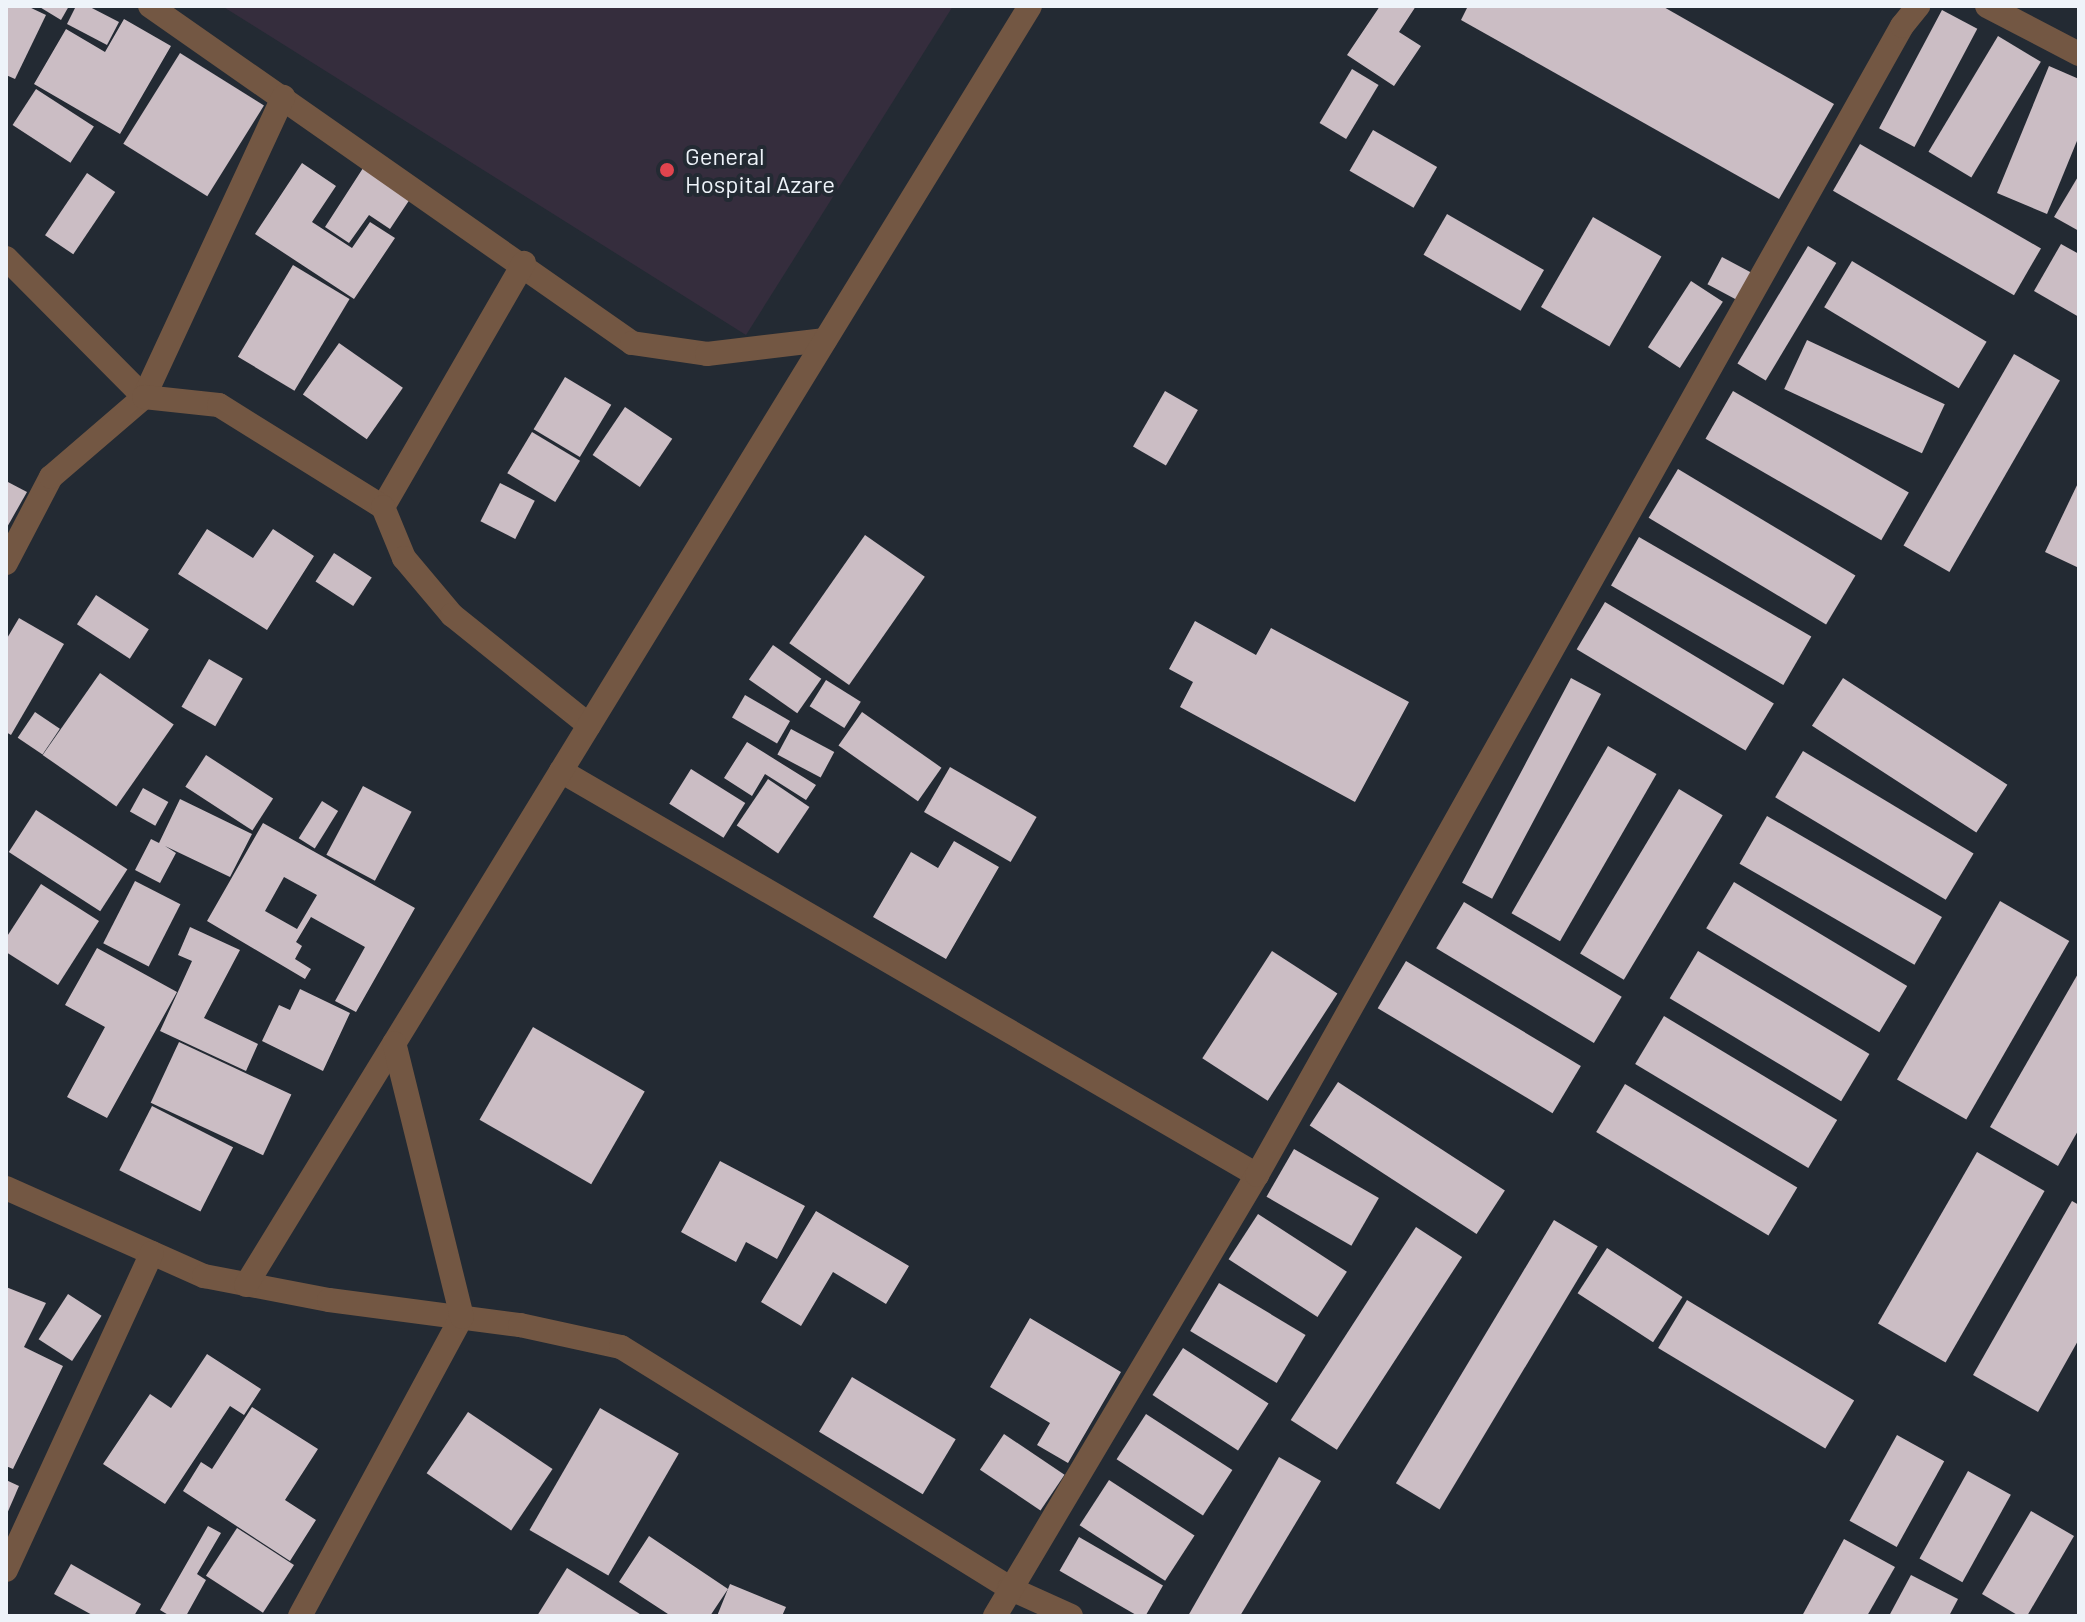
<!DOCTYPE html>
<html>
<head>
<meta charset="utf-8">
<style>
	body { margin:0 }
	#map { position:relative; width:2085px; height:1622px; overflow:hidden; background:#232a33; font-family:Barlow,sans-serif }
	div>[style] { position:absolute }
	.medical>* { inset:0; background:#352d3d }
	.building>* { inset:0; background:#cbbdc4; transform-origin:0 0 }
	.street>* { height:24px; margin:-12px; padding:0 12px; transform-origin:12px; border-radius:12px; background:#735743 }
	.dots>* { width:22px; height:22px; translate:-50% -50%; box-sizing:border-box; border:4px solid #232a33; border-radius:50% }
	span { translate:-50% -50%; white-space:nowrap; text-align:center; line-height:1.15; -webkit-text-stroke:8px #232a33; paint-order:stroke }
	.poi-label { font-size:24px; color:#eef3f9 }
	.left { translate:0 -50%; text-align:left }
	.frame { position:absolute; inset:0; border:8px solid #eef3f9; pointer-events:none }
</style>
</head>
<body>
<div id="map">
	<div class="medical">
		<i style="clip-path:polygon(222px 6px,953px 6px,746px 335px)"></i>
	</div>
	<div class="building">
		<i style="clip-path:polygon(6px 6px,27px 6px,46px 15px,15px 79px,6px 75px)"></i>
		<i style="clip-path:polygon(38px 6px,69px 6px,61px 20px)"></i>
		<i style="clip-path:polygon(76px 6px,88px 6px,119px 22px,107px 45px,67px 24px)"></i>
		<i style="clip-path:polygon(1380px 6px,1416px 6px,1399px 32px,1421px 46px,1394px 86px,1347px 55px)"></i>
		<i style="clip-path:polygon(1468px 6px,1662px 6px,1834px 104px,1779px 199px,1461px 20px)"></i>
		<i style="left:1942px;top:10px;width:40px;height:134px;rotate:28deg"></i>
		<i style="clip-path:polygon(124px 19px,171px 46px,120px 134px,34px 84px,66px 29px,105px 52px)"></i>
		<i style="left:1998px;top:36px;width:50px;height:135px;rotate:31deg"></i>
		<i style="left:180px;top:53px;width:99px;height:107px;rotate:32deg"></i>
		<i style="clip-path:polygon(2049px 66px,2079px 79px,2079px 136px,2047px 214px,1997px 193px)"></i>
		<i style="left:1352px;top:69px;width:31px;height:63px;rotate:31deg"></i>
		<i style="left:36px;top:89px;width:69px;height:43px;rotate:33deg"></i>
		<i style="left:1373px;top:130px;width:74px;height:47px;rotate:30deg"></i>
		<i style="left:1860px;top:144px;width:209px;height:54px;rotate:30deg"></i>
		<i style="clip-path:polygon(302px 163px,336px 186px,312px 222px,352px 248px,370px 222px,395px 238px,354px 299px,255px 234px)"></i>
		<i style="clip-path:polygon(365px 165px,412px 196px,390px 229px,369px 215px,349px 243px,325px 227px)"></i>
		<i style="left:87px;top:173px;width:34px;height:75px;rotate:34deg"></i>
		<i style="clip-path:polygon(2079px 175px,2079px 231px,2054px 217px)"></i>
		<i style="left:1447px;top:214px;width:112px;height:47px;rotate:30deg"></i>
		<i style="left:1593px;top:217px;width:79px;height:104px;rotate:30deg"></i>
		<i style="clip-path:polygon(2061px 244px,2079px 254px,2079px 317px,2034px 291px)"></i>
		<i style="left:1808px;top:246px;width:33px;height:137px;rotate:31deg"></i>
		<i style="left:1722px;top:257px;width:34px;height:31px;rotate:28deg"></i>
		<i style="left:1852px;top:261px;width:157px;height:54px;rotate:31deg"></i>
		<i style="left:293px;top:265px;width:66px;height:107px;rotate:31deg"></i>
		<i style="left:1691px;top:281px;width:38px;height:79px;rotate:33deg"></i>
		<i style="left:1807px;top:340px;width:152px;height:54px;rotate:25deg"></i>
		<i style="left:339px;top:343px;width:78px;height:63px;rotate:35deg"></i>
		<i style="left:2014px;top:354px;width:53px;height:221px;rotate:30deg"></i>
		<i style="left:565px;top:377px;width:54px;height:61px;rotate:31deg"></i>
		<i style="left:1165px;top:391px;width:38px;height:64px;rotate:30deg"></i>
		<i style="left:1733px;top:391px;width:203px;height:55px;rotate:30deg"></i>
		<i style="left:625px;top:407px;width:57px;height:58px;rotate:34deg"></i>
		<i style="left:532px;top:432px;width:56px;height:48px;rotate:31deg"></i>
		<i style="left:1678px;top:469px;width:207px;height:57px;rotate:31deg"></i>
		<i style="clip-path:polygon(6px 481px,27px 492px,6px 529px)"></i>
		<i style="clip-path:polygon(2079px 481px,2079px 568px,2045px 552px)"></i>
		<i style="left:500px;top:483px;width:39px;height:43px;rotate:27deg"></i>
		<i style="clip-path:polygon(207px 529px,253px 558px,273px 529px,314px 556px,267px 630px,178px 574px)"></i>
		<i style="left:865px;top:535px;width:73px;height:132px;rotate:35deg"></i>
		<i style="left:1639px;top:537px;width:199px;height:56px;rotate:30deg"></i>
		<i style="left:334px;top:553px;width:45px;height:34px;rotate:33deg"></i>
		<i style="left:96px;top:595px;width:63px;height:35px;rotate:33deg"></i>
		<i style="left:1605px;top:602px;width:197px;height:55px;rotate:31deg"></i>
		<i style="clip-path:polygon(19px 618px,64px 644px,11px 735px,6px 732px,6px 640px)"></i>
		<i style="clip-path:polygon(1195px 621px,1256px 655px,1271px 628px,1409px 702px,1355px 802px,1180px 707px,1193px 682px,1169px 669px)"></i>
		<i style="left:773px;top:645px;width:59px;height:42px;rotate:35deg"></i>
		<i style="left:209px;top:659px;width:39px;height:55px;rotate:30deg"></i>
		<i style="left:100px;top:673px;width:90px;height:100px;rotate:35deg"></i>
		<i style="left:1571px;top:678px;width:34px;height:232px;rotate:28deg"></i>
		<i style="left:1843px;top:678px;width:196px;height:57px;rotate:33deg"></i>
		<i style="left:826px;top:680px;width:41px;height:31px;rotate:32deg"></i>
		<i style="left:745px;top:695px;width:52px;height:26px;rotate:30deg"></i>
		<i style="left:35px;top:712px;width:30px;height:31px;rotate:34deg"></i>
		<i style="left:862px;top:712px;width:97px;height:41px;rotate:35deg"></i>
		<i style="left:791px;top:729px;width:49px;height:29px;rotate:28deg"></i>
		<i style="clip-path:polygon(747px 742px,816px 785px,806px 800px,765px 774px,752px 796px,724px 778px)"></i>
		<i style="left:1608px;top:746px;width:56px;height:193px;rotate:30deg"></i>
		<i style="left:1803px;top:751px;width:199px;height:54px;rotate:31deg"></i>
		<i style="left:206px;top:755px;width:80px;height:38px;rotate:33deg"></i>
		<i style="left:950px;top:767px;width:100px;height:52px;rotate:30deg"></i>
		<i style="left:691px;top:769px;width:64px;height:41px;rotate:32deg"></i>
		<i style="left:768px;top:779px;width:50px;height:56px;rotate:34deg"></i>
		<i style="left:363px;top:786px;width:55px;height:78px;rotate:28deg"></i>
		<i style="left:143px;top:788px;width:29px;height:27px;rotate:29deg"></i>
		<i style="left:1679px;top:789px;width:51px;height:192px;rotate:31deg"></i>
		<i style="clip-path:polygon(180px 799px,252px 834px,230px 877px,165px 846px,176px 853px,160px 883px,135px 870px,151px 839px,159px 843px)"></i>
		<i style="left:322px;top:801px;width:19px;height:44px;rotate:32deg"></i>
		<i style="left:36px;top:810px;width:109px;height:50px;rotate:33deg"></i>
		<i style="left:1767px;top:816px;width:202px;height:55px;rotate:30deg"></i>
		<i style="clip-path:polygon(evenodd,263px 823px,415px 908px,356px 1012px,335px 1001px,365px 947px,311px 917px,296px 942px,302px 946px,295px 959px,311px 969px,305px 979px,207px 921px,263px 823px,284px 877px,317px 895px,297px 929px,265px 911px,284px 877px)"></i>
		<i style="clip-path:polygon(954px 841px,999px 867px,946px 959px,873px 917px,911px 852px,938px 868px)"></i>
		<i style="left:135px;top:881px;width:51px;height:70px;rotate:27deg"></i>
		<i style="left:1734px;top:882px;width:202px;height:54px;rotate:31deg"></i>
		<i style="clip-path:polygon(41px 884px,99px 921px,58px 985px,6px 952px,6px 938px)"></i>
		<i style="left:2000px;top:901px;width:80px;height:206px;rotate:30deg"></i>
		<i style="left:1464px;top:902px;width:184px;height:54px;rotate:31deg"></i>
		<i style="clip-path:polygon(190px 927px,240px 950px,204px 1018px,258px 1044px,246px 1071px,160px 1031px,192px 961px,178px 955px)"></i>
		<i style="clip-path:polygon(97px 948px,177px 992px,107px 1118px,67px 1097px,105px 1027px,65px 1005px)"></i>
		<i style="left:1272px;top:951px;width:78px;height:128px;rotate:33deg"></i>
		<i style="left:1698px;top:951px;width:200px;height:55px;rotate:31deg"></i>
		<i style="left:1406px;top:961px;width:204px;height:55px;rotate:31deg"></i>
		<i style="clip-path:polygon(2079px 972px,2079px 1129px,2058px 1166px,1990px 1127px)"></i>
		<i style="clip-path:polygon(300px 989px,350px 1013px,323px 1071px,262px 1041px,279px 1005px,290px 1010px)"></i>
		<i style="left:1664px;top:1016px;width:202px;height:56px;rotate:31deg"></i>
		<i style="left:533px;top:1027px;width:129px;height:107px;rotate:30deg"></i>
		<i style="left:179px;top:1042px;width:124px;height:67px;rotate:25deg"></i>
		<i style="left:1338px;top:1082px;width:199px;height:52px;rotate:33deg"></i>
		<i style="left:1625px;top:1084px;width:201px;height:56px;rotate:31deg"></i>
		<i style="left:152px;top:1106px;width:91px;height:72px;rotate:27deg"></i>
		<i style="left:1294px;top:1149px;width:98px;height:55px;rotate:30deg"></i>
		<i style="left:1977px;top:1152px;width:78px;height:198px;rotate:30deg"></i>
		<i style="clip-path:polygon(720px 1161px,805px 1206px,777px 1259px,746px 1242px,736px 1262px,681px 1232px)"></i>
		<i style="clip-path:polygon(2072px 1201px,2079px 1205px,2079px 1339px,2038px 1412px,1973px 1375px)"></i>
		<i style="clip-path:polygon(816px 1211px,909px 1266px,886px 1304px,833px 1272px,801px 1326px,761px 1302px)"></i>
		<i style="left:1258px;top:1214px;width:106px;height:54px;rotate:33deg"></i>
		<i style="left:1554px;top:1220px;width:51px;height:307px;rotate:31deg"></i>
		<i style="left:1416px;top:1227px;width:55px;height:230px;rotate:33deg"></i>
		<i style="left:1607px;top:1248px;width:90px;height:54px;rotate:33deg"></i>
		<i style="left:1219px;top:1283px;width:101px;height:56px;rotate:31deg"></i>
		<i style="clip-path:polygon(6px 1287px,46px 1303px,24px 1347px,63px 1366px,13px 1469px,6px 1466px)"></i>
		<i style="left:68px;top:1294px;width:40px;height:54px;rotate:33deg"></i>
		<i style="left:1687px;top:1300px;width:195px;height:56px;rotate:31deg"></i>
		<i style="clip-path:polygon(1030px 1318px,1121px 1372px,1068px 1463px,1037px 1445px,1050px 1423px,990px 1387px)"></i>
		<i style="left:1183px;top:1348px;width:102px;height:56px;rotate:33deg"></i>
		<i style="clip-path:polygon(207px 1354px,261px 1389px,244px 1415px,230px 1406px,165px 1504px,103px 1464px,150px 1394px,171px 1408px)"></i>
		<i style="left:852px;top:1377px;width:121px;height:64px;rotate:31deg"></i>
		<i style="clip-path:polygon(252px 1407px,318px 1449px,285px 1500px,316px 1520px,290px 1561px,183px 1491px,201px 1462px,212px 1469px)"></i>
		<i style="left:600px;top:1408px;width:91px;height:141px;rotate:30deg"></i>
		<i style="left:468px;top:1412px;width:102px;height:74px;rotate:34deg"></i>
		<i style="left:1146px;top:1414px;width:103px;height:54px;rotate:33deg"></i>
		<i style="left:1004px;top:1434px;width:73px;height:43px;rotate:34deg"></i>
		<i style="left:1897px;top:1435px;width:54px;height:98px;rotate:29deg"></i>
		<i style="clip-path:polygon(1279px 1457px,1321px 1481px,1240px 1616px,1188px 1616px)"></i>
		<i style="left:1968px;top:1471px;width:49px;height:100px;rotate:29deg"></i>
		<i style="clip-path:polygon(6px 1480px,19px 1486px,6px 1516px)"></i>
		<i style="left:1109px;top:1480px;width:102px;height:54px;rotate:33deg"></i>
		<i style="clip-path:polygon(2031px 1511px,2074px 1536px,2027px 1616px,2019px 1616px,1982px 1594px)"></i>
		<i style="clip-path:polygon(208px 1526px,221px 1533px,197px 1574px,206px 1580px,186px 1616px,170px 1616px,160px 1610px)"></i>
		<i style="left:237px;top:1528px;width:68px;height:57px;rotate:33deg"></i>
		<i style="clip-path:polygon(649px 1536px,728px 1589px,730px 1584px,786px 1607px,782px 1616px,717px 1616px,728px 1589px,710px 1616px,671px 1616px,619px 1582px)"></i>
		<i style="left:1079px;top:1537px;width:97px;height:39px;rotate:30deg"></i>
		<i style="clip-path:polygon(1844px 1539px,1895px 1567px,1867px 1616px,1802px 1616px)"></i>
		<i style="clip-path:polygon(71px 1564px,141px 1604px,134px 1616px,94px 1616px,54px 1594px)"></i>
		<i style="clip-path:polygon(567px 1568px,643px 1616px,537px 1616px)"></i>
		<i style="clip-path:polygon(1911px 1575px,1958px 1599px,1949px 1616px,1889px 1616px)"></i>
	</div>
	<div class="street">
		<i style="left:150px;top:6px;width:588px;rotate:34.96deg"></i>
		<i style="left:632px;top:343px;width:76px;rotate:8.3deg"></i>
		<i style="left:707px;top:354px;width:119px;rotate:-6.8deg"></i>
		<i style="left:1987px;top:6px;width:104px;rotate:27.6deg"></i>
		<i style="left:6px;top:258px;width:196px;rotate:45.2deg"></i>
		<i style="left:144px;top:397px;width:331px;rotate:-65.1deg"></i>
		<i style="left:383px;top:507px;width:282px;rotate:-60deg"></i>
		<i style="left:6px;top:563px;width:97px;rotate:-62.4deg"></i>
		<i style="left:51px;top:477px;width:123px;rotate:-40.7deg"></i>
		<i style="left:144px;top:397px;width:75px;rotate:6.1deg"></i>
		<i style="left:219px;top:405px;width:193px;rotate:31.9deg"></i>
		<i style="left:383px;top:507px;width:55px;rotate:67.6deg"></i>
		<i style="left:404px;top:558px;width:75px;rotate:49.9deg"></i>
		<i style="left:452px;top:615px;width:176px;rotate:38.8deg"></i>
		<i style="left:561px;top:771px;width:805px;rotate:30.13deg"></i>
		<i style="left:6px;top:1188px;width:217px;rotate:24deg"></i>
		<i style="left:204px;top:1276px;width:127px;rotate:10.9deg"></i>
		<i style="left:329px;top:1300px;width:193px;rotate:7.5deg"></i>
		<i style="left:520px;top:1325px;width:103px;rotate:12.3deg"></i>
		<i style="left:621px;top:1347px;width:457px;rotate:31.8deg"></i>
		<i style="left:1009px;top:1588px;width:68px;rotate:24.3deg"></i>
		<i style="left:246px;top:1285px;width:1500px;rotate:-58.49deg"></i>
		<i style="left:6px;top:1570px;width:349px;rotate:-65.3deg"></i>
		<i style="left:300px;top:1616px;width:340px;rotate:-61.6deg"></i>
		<i style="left:462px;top:1317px;width:282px;rotate:-103.9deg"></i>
		<i style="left:995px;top:1616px;width:513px;rotate:-59.29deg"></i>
		<i style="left:1257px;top:1175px;width:1318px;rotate:-60.69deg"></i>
		<i style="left:1902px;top:26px;width:26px;rotate:-51deg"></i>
	</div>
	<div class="dots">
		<i style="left:667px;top:170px;background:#e0444e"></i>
	</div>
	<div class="poi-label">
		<span class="left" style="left:685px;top:170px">General<br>Hospital Azare</span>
	</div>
	<div class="frame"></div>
</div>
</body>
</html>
